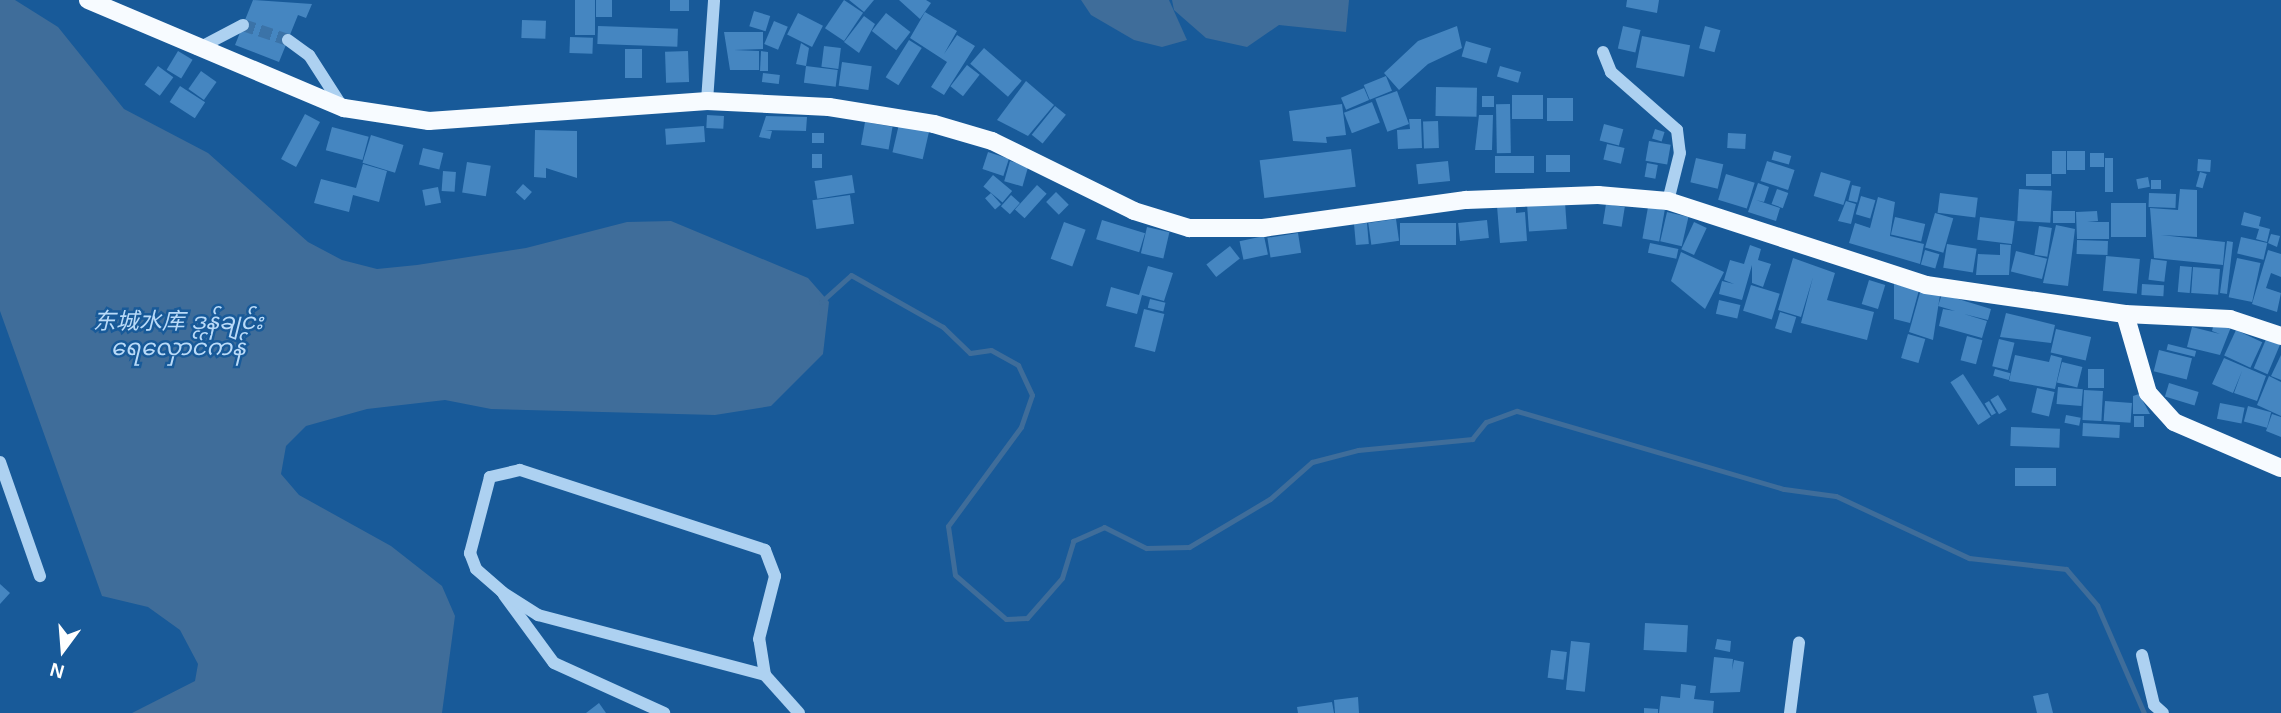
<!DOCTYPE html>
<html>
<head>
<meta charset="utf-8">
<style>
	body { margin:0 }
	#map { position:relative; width:2281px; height:713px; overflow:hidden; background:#185a99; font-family:Helvetica,"Noto Sans SC","Noto Sans Myanmar",sans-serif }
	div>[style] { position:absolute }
	.water>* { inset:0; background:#3f6d9a }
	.stream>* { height:5px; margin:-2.5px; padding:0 2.5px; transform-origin:2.5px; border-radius:2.5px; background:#3f6d9a }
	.building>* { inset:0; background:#4586c1; transform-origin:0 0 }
	.minor-tunnel>* { height:12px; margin-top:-6px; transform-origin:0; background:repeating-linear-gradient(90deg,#3b73a8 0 12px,transparent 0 18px) }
	.minor>* { height:12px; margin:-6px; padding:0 6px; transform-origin:6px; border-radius:6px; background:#add1f1 }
	.major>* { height:18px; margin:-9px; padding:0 9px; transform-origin:9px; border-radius:9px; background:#f7fbff }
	span { translate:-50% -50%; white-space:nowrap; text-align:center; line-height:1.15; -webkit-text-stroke:5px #185a99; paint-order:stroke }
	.water-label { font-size:23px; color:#b9daf8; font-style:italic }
	.north { position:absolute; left:28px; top:615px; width:70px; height:70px; -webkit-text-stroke:5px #185a99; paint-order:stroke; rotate:196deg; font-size:19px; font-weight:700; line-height:28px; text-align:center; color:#fff }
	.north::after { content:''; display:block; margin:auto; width:24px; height:32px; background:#fff; clip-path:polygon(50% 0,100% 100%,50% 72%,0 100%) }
</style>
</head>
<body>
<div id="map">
	<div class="water">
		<i style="clip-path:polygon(0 0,15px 0,58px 27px,124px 109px,208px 153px,308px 242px,342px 260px,377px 269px,417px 265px,526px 248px,627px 222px,671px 221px,808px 278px,829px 302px,823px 354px,771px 406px,715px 415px,491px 409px,445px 400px,367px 409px,306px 426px,286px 446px,281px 474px,299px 495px,391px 546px,442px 586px,455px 616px,442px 713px,132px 713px,195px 681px,198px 664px,180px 630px,148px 607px,102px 596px,0 311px)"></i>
		<i style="clip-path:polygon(1081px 0,1169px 0,1187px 40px,1162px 47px,1134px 40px,1091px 15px)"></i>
		<i style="clip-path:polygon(1172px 0,1349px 0,1346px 32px,1279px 25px,1247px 47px,1206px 38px,1174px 10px)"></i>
	</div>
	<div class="stream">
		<i style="left:821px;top:302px;width:40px;rotate:-42deg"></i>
		<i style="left:851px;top:275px;width:106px;rotate:29.5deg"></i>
		<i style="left:943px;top:327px;width:37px;rotate:44deg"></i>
		<i style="left:970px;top:353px;width:21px;rotate:-8deg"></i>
		<i style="left:991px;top:350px;width:31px;rotate:29deg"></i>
		<i style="left:1018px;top:365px;width:33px;rotate:65deg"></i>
		<i style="left:1032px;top:395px;width:34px;rotate:109deg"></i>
		<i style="left:1021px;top:427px;width:123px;rotate:126.4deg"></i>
		<i style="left:948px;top:526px;width:49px;rotate:81.9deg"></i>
		<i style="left:955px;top:575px;width:67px;rotate:40.8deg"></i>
		<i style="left:1006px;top:619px;width:21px;rotate:-3deg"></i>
		<i style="left:1027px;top:618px;width:53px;rotate:-48.8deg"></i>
		<i style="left:1062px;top:578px;width:39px;rotate:-73deg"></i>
		<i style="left:1073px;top:541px;width:34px;rotate:-24deg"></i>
		<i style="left:1104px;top:527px;width:47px;rotate:26.6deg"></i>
		<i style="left:1146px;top:548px;width:43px;rotate:-1.3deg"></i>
		<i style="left:1189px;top:547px;width:94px;rotate:-30.7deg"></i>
		<i style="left:1270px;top:499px;width:56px;rotate:-41.4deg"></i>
		<i style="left:1312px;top:462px;width:48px;rotate:-14.6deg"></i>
		<i style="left:1358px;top:450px;width:115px;rotate:-5.5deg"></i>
		<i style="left:1472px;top:439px;width:22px;rotate:-51deg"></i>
		<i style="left:1486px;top:422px;width:33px;rotate:-20deg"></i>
		<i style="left:1517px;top:411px;width:278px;rotate:16.3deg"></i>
		<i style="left:1784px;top:489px;width:52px;rotate:7.7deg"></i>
		<i style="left:1836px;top:496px;width:147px;rotate:25deg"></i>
		<i style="left:1969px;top:558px;width:98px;rotate:6.5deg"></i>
		<i style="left:2066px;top:569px;width:48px;rotate:49.3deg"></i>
		<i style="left:2097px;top:605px;width:118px;rotate:66.5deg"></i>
	</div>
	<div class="building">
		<i style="clip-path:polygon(253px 0,312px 4px,306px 18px,298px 15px,279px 62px,235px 45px)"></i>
		<i style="left:575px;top:0;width:20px;height:35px"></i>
		<i style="left:596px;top:0;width:16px;height:17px"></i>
		<i style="left:670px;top:0;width:19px;height:11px"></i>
		<i style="left:844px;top:0;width:23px;height:34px;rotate:34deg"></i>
		<i style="clip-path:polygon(849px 0,874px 0,864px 12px)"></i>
		<i style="clip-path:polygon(899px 0,926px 0,931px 3px,920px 19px)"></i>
		<i style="clip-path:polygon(1627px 0,1659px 0,1657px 13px,1626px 7px)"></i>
		<i style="left:754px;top:11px;width:17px;height:16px;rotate:17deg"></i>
		<i style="clip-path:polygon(925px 12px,957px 31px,944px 54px,957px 35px,975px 46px,944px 95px,931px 87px,947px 62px,910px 38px)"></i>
		<i style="left:798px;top:13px;width:28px;height:24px;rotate:27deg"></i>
		<i style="left:886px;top:13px;width:31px;height:23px;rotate:38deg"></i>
		<i style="clip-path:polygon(864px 16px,875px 24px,859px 53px,844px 42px)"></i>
		<i style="left:522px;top:20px;width:24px;height:18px;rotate:2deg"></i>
		<i style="left:774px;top:21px;width:15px;height:25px;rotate:23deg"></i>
		<i style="left:598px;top:26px;width:80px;height:18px;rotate:2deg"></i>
		<i style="clip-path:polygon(1457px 26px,1462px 48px,1428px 64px,1399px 90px,1384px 73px,1418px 41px)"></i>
		<i style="left:1623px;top:26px;width:18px;height:23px;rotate:13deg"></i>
		<i style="left:1705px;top:26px;width:16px;height:23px;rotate:15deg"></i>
		<i style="clip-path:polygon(724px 32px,763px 32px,763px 49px,734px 50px,759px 51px,759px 70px,730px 70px)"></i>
		<i style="left:1642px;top:36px;width:49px;height:32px;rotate:11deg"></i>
		<i style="left:570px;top:37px;width:23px;height:16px;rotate:2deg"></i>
		<i style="left:909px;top:40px;width:15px;height:44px;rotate:32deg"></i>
		<i style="left:1466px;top:41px;width:26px;height:16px;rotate:16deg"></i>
		<i style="clip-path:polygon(801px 43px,809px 48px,806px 66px,796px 64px)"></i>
		<i style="left:824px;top:46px;width:17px;height:21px;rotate:7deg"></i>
		<i style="left:984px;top:48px;width:50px;height:21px;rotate:41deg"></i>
		<i style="left:625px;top:49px;width:17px;height:29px"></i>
		<i style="left:178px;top:51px;width:17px;height:22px;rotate:31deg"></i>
		<i style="left:688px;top:51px;width:31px;height:23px;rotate:88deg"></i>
		<i style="clip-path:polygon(761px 51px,768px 52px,768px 71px,760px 71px)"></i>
		<i style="left:842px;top:62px;width:30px;height:24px;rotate:8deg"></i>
		<i style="left:967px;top:65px;width:16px;height:27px;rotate:38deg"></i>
		<i style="left:158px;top:66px;width:19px;height:23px;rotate:36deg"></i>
		<i style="left:806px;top:66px;width:32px;height:17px;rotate:7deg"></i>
		<i style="left:1500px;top:66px;width:22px;height:11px;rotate:16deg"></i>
		<i style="left:201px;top:71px;width:19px;height:22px;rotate:35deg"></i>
		<i style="left:763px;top:73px;width:17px;height:9px;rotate:7deg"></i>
		<i style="left:1386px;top:76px;width:16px;height:24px;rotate:68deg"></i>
		<i style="clip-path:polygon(1026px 81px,1054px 105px,1028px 136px,997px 120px)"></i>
		<i style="left:180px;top:86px;width:30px;height:19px;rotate:33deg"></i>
		<i style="left:1436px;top:87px;width:41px;height:29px;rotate:1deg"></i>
		<i style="left:1364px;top:88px;width:13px;height:25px;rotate:67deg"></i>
		<i style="left:1397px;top:91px;width:35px;height:23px;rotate:70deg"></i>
		<i style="left:1512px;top:95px;width:31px;height:24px"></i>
		<i style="left:1482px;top:96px;width:12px;height:11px"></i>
		<i style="left:1547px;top:98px;width:26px;height:23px"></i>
		<i style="left:1372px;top:102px;width:22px;height:30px;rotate:69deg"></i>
		<i style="clip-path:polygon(1342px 104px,1346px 135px,1326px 137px,1327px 143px,1293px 141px,1289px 111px)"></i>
		<i style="left:1510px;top:104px;width:49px;height:14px;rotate:89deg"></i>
		<i style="left:1055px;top:106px;width:14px;height:37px;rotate:39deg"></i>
		<i style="left:305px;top:114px;width:17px;height:51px;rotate:28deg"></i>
		<i style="left:707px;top:115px;width:17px;height:13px;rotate:3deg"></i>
		<i style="clip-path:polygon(1479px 115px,1493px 115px,1492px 150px,1475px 150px)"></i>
		<i style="clip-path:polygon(766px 116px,807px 117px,806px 131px,765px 130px,772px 131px,770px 139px,759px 137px)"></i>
		<i style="clip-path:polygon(1409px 119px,1421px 119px,1422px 148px,1398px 149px,1397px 130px,1410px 129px)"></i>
		<i style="left:1438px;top:121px;width:27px;height:15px;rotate:88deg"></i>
		<i style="left:865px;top:122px;width:28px;height:23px;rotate:10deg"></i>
		<i style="left:899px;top:124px;width:31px;height:29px;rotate:13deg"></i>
		<i style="left:1604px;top:124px;width:20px;height:17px;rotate:15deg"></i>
		<i style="left:704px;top:126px;width:16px;height:39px;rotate:86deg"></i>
		<i style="left:332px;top:127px;width:38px;height:24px;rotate:15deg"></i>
		<i style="left:1655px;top:129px;width:10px;height:10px;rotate:17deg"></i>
		<i style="clip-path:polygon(535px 130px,577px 131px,577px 178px,546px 168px,546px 178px,534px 177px)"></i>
		<i style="left:812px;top:133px;width:12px;height:10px"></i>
		<i style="left:1728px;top:133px;width:18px;height:15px;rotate:3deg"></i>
		<i style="left:371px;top:135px;width:34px;height:29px;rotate:17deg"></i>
		<i style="left:1649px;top:141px;width:22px;height:20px;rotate:10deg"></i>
		<i style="left:1607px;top:144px;width:18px;height:16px;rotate:13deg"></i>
		<i style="left:423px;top:148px;width:21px;height:17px;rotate:14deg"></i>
		<i style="left:1351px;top:149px;width:38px;height:92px;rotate:83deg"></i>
		<i style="left:1774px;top:151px;width:18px;height:9px;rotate:16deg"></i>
		<i style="left:2052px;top:151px;width:14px;height:23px"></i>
		<i style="left:2067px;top:151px;width:18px;height:19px"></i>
		<i style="left:988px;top:152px;width:22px;height:18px;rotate:18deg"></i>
		<i style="left:2090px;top:153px;width:14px;height:14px"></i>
		<i style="left:812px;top:154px;width:10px;height:14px"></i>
		<i style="left:1546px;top:155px;width:24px;height:17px"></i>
		<i style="left:1495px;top:156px;width:39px;height:17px"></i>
		<i style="left:1696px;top:158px;width:28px;height:25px;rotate:13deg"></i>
		<i style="left:2105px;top:158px;width:8px;height:34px"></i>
		<i style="left:2198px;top:159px;width:13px;height:12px;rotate:4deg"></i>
		<i style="left:1010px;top:161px;width:19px;height:21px;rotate:16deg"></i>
		<i style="left:1448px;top:161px;width:20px;height:32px;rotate:84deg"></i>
		<i style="left:1767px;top:161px;width:29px;height:21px;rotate:18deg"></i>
		<i style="left:467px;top:162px;width:24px;height:31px;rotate:9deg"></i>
		<i style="left:1647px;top:163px;width:11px;height:14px;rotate:10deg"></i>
		<i style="clip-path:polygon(363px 164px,387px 171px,379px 202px,353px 195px,349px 212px,314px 203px,321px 179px,356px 188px)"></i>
		<i style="left:443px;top:171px;width:13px;height:20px;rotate:4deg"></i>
		<i style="left:1821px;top:172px;width:31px;height:25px;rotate:17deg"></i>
		<i style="left:2200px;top:172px;width:7px;height:15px;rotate:16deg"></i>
		<i style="left:1726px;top:174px;width:30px;height:27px;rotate:17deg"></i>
		<i style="left:2026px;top:174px;width:25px;height:12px"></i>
		<i style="left:852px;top:175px;width:18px;height:38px;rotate:81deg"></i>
		<i style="left:993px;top:175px;width:25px;height:15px;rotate:40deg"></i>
		<i style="left:2148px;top:177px;width:10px;height:12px;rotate:79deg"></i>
		<i style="left:2151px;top:180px;width:10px;height:9px"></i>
		<i style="clip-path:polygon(1758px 183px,1769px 187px,1764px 202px,1756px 200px,1780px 208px,1776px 221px,1748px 212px)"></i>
		<i style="left:523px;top:184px;width:12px;height:11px;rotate:42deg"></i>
		<i style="left:1037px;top:185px;width:13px;height:33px;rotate:42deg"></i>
		<i style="left:1852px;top:185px;width:9px;height:16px;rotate:13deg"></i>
		<i style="left:438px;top:187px;width:16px;height:16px;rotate:79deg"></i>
		<i style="left:1777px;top:189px;width:12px;height:16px;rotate:20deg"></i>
		<i style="left:2019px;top:189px;width:33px;height:32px;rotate:3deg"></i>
		<i style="clip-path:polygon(2180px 189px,2197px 190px,2197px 237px,2161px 235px,2225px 242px,2223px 265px,2154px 258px,2150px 208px,2178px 210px)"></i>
		<i style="left:1056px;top:192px;width:18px;height:14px;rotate:45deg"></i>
		<i style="left:991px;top:193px;width:15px;height:8px;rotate:48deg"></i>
		<i style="left:1940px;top:193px;width:38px;height:20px;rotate:7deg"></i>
		<i style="left:2149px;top:193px;width:27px;height:14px;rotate:2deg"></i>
		<i style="left:850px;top:195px;width:29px;height:38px;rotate:82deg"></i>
		<i style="left:1011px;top:195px;width:12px;height:15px;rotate:42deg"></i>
		<i style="left:1861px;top:196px;width:15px;height:19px;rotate:16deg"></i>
		<i style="clip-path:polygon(1878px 197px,1895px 202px,1890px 236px,1924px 244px,1920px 264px,1849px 243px,1855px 223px,1870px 228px)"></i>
		<i style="clip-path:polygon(1846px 201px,1856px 204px,1851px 224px,1838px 221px)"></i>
		<i style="left:1565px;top:202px;width:27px;height:38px;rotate:86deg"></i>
		<i style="left:2111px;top:203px;width:35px;height:34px"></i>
		<i style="left:1606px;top:204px;width:19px;height:20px;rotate:9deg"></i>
		<i style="clip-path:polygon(1516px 205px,1516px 213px,1525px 212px,1527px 241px,1500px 243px,1497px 206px)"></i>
		<i style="left:1648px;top:207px;width:17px;height:32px;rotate:10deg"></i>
		<i style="left:2053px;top:211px;width:22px;height:12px"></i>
		<i style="clip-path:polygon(2097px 211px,2098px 221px,2087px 222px,2109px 222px,2109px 239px,2077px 239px,2076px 212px)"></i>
		<i style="left:1667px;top:212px;width:22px;height:30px;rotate:13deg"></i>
		<i style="clip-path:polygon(2244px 212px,2261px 217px,2259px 226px,2270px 229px,2267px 242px,2256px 239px,2259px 229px,2241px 225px)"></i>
		<i style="left:1935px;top:213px;width:19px;height:36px;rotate:16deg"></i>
		<i style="left:1895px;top:217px;width:31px;height:18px;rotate:13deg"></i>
		<i style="left:1980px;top:217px;width:35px;height:23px;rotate:7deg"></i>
		<i style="left:1396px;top:219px;width:22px;height:28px;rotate:82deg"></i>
		<i style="left:1102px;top:220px;width:45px;height:20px;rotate:17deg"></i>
		<i style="left:1487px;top:220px;width:18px;height:29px;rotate:84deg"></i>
		<i style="left:1064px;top:222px;width:23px;height:39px;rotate:20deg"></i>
		<i style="left:1694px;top:222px;width:14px;height:30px;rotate:25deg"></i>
		<i style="left:1367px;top:223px;width:21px;height:13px;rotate:85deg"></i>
		<i style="left:1400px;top:223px;width:56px;height:22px"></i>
		<i style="clip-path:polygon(2056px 225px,2075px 229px,2068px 286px,2043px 283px)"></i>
		<i style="left:2039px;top:226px;width:13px;height:29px;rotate:9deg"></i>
		<i style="left:1147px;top:227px;width:23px;height:27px;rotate:13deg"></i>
		<i style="left:1298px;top:233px;width:20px;height:31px;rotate:81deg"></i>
		<i style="clip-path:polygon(2271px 234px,2280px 236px,2277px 247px,2268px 243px)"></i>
		<i style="left:1264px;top:236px;width:19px;height:25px;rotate:78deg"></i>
		<i style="left:2241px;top:237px;width:27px;height:17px;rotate:13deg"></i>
		<i style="left:2077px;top:240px;width:31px;height:14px;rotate:2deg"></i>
		<i style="clip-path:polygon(2227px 241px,2233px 242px,2227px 294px,2220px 293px)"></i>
		<i style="left:1650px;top:243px;width:29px;height:10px;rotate:12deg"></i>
		<i style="left:1947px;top:244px;width:30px;height:24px;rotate:9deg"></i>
		<i style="clip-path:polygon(2000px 244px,2011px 245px,2009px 275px,1976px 275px,1978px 254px,2000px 255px)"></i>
		<i style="clip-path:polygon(1750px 245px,1761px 249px,1758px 260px,1771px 264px,1763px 287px,1752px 283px,1752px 265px,1742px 300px,1719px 294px,1722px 281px,1734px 284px,1724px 280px,1730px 260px,1744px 264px)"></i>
		<i style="left:1230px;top:246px;width:16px;height:30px;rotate:52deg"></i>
		<i style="left:1925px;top:250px;width:15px;height:15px;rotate:16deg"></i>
		<i style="clip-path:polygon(2268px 250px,2281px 254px,2281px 277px,2271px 273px,2266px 288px,2281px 293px,2277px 312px,2252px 304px)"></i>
		<i style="left:2016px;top:251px;width:32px;height:21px;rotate:14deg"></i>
		<i style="clip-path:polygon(1681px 252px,1724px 272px,1705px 309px,1671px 281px)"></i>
		<i style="left:2106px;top:256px;width:34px;height:35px;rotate:5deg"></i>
		<i style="clip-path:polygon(1793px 258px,1835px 273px,1827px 300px,1874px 312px,1867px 340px,1801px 323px,1813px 277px,1801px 317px,1778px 310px)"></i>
		<i style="left:2237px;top:258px;width:24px;height:40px;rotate:12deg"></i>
		<i style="left:2151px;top:259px;width:16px;height:21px;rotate:7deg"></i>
		<i style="clip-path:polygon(1148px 266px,1173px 273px,1164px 301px,1142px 295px,1137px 314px,1106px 306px,1111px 287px,1139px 295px)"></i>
		<i style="left:2180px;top:266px;width:12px;height:26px;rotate:5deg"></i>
		<i style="left:2193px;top:267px;width:27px;height:26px;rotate:4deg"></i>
		<i style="left:1869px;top:280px;width:17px;height:25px;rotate:17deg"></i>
		<i style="clip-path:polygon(1894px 284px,1919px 290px,1910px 323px,1894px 319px)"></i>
		<i style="left:2142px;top:284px;width:22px;height:11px;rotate:3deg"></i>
		<i style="left:1751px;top:285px;width:30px;height:27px;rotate:17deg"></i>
		<i style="clip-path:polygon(1921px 289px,1940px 295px,1933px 340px,1909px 332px)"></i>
		<i style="clip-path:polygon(1942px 294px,1991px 309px,1988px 320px,1964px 314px,1987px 321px,1982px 338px,1939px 326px,1943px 309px,1955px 311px,1938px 306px)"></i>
		<i style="left:1150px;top:299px;width:16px;height:9px;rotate:14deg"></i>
		<i style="left:1719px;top:300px;width:22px;height:14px;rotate:13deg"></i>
		<i style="left:1144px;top:309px;width:21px;height:39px;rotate:14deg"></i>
		<i style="left:1780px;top:312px;width:17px;height:17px;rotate:17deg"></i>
		<i style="clip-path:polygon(2006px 313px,2055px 325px,2051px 343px,2000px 337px)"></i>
		<i style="clip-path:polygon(2214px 323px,2231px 327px,2220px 355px,2187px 347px,2192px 327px,2220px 334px,2212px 331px)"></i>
		<i style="left:2056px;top:329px;width:36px;height:24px;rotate:13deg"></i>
		<i style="left:2236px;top:330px;width:29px;height:28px;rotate:25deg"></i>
		<i style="left:1908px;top:334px;width:18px;height:25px;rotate:16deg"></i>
		<i style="left:1967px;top:336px;width:16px;height:25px;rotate:15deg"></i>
		<i style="left:2267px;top:337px;width:15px;height:34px;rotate:23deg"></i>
		<i style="left:1999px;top:339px;width:16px;height:28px;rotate:14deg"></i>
		<i style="left:2168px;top:344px;width:29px;height:6px;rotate:14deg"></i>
		<i style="left:2159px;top:350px;width:34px;height:22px;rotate:14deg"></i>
		<i style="clip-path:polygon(2015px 355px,2049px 362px,2051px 355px,2062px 358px,2055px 389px,2009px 381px)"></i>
		<i style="clip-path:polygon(2281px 355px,2281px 380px,2271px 376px)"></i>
		<i style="clip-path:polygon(2224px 358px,2266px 376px,2257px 401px,2234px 393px,2242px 371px,2233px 393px,2212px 384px)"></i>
		<i style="left:2062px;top:362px;width:21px;height:21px;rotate:14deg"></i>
		<i style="left:1995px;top:369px;width:16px;height:7px;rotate:15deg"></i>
		<i style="left:2088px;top:369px;width:16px;height:19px"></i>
		<i style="left:1963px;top:374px;width:51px;height:15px;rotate:57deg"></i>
		<i style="clip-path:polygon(2269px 376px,2281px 382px,2281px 416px,2257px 405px)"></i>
		<i style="left:2169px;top:383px;width:31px;height:14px;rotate:17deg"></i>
		<i style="left:2058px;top:387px;width:25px;height:17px;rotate:5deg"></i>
		<i style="left:2037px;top:388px;width:18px;height:25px;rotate:13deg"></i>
		<i style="left:2084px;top:390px;width:19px;height:30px;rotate:3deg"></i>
		<i style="clip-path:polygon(2139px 394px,2150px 414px,2133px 414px,2133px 396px)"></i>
		<i style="left:1998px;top:395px;width:17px;height:9px;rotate:59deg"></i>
		<i style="left:1989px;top:401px;width:14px;height:5px;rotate:60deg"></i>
		<i style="left:2105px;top:401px;width:27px;height:20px;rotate:4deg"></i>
		<i style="left:2220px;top:403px;width:25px;height:16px;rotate:11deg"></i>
		<i style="left:2248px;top:406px;width:24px;height:16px;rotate:15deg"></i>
		<i style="clip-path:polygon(2272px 414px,2281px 417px,2281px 437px,2266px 431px)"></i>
		<i style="left:2066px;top:415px;width:15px;height:8px;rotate:11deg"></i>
		<i style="left:2134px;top:416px;width:10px;height:11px"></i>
		<i style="left:2083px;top:423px;width:37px;height:13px;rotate:3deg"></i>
		<i style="left:2011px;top:427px;width:49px;height:19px;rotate:2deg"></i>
		<i style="left:2015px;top:468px;width:41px;height:18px"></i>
		<i style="clip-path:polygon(0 584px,10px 593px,0 604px)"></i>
		<i style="left:1645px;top:623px;width:43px;height:27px;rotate:3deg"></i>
		<i style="clip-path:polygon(1717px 639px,1731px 641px,1730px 652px,1715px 649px)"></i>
		<i style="left:1571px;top:641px;width:19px;height:49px;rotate:6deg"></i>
		<i style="left:1551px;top:650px;width:16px;height:28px;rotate:7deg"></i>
		<i style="clip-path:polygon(1714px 657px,1733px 659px,1732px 670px,1734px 660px,1744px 662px,1740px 692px,1710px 693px)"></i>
		<i style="clip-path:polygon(1681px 684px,1696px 686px,1694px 699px,1714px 701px,1713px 713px,1659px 713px,1661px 696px,1680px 698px)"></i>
		<i style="clip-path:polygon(2048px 693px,2053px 713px,2037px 713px,2033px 696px)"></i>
		<i style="clip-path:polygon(1358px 697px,1359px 713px,1335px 713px,1334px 700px)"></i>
		<i style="clip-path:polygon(1332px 702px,1334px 713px,1298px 713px,1297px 707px)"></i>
		<i style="clip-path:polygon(599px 703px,606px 713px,586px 713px)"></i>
		<i style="clip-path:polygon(1644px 708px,1658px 709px,1658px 713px,1644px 713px)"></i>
	</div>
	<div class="minor-tunnel">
		<i style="left:243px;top:25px;width:47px;rotate:18.4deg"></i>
	</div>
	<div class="minor">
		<i style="left:288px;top:40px;width:26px;rotate:36deg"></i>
		<i style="left:309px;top:55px;width:63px;rotate:57.3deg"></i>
		<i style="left:197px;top:49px;width:52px;rotate:-27.6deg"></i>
		<i style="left:1603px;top:52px;width:22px;rotate:68deg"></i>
		<i style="left:1611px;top:72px;width:88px;rotate:41.3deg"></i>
		<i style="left:1677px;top:130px;width:23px;rotate:83deg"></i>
		<i style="left:1680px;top:153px;width:49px;rotate:104deg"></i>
		<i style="left:707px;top:101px;width:101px;rotate:-86deg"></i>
		<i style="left:0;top:462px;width:121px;rotate:70.7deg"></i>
		<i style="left:504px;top:595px;width:84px;rotate:53.7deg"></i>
		<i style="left:554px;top:663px;width:121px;rotate:24.4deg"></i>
		<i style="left:2142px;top:655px;width:51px;rotate:76.5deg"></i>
		<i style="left:2154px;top:705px;width:12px;rotate:42deg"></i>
		<i style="left:765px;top:675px;width:36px;rotate:-99deg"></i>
		<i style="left:759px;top:639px;width:65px;rotate:-75.7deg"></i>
		<i style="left:775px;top:576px;width:28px;rotate:-111deg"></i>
		<i style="left:765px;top:550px;width:258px;rotate:-161.9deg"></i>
		<i style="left:520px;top:470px;width:31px;rotate:167deg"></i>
		<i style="left:490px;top:477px;width:79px;rotate:104.7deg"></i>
		<i style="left:470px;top:553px;width:17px;rotate:69deg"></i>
		<i style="left:476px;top:569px;width:35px;rotate:41deg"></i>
		<i style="left:502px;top:592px;width:43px;rotate:32.6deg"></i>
		<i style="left:538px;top:615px;width:235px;rotate:14.8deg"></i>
		<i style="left:765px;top:675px;width:51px;rotate:48.2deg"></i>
		<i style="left:1790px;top:713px;width:71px;rotate:-82.7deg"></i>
	</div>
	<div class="major">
		<i style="left:88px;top:0;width:278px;rotate:22.9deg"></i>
		<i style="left:344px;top:108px;width:86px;rotate:8.7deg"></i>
		<i style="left:429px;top:121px;width:279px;rotate:-4.1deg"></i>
		<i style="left:707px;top:101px;width:122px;rotate:2.8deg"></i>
		<i style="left:829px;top:107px;width:106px;rotate:9.2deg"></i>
		<i style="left:934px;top:124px;width:60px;rotate:16.3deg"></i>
		<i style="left:992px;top:141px;width:158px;rotate:26.2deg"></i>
		<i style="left:1134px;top:211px;width:58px;rotate:17.2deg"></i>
		<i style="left:1189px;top:228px;width:74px"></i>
		<i style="left:1263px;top:228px;width:205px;rotate:-7.9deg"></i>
		<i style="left:1466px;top:200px;width:132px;rotate:-2.2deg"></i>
		<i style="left:1598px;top:195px;width:70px;rotate:4.9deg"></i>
		<i style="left:1668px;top:201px;width:271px;rotate:18deg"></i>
		<i style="left:1926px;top:285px;width:201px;rotate:8.3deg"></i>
		<i style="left:2125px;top:314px;width:105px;rotate:2.7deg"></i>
		<i style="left:2230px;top:319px;width:54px;rotate:18.4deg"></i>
		<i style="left:2125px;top:314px;width:82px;rotate:73.8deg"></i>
		<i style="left:2148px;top:393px;width:39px;rotate:48deg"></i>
		<i style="left:2174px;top:422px;width:116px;rotate:23.3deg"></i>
	</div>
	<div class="water-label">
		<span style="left:178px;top:334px">东城水库 ဒွန်ချင်း<br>ရေလှောင်ကန်</span>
	</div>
	<div class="north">N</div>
</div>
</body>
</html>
